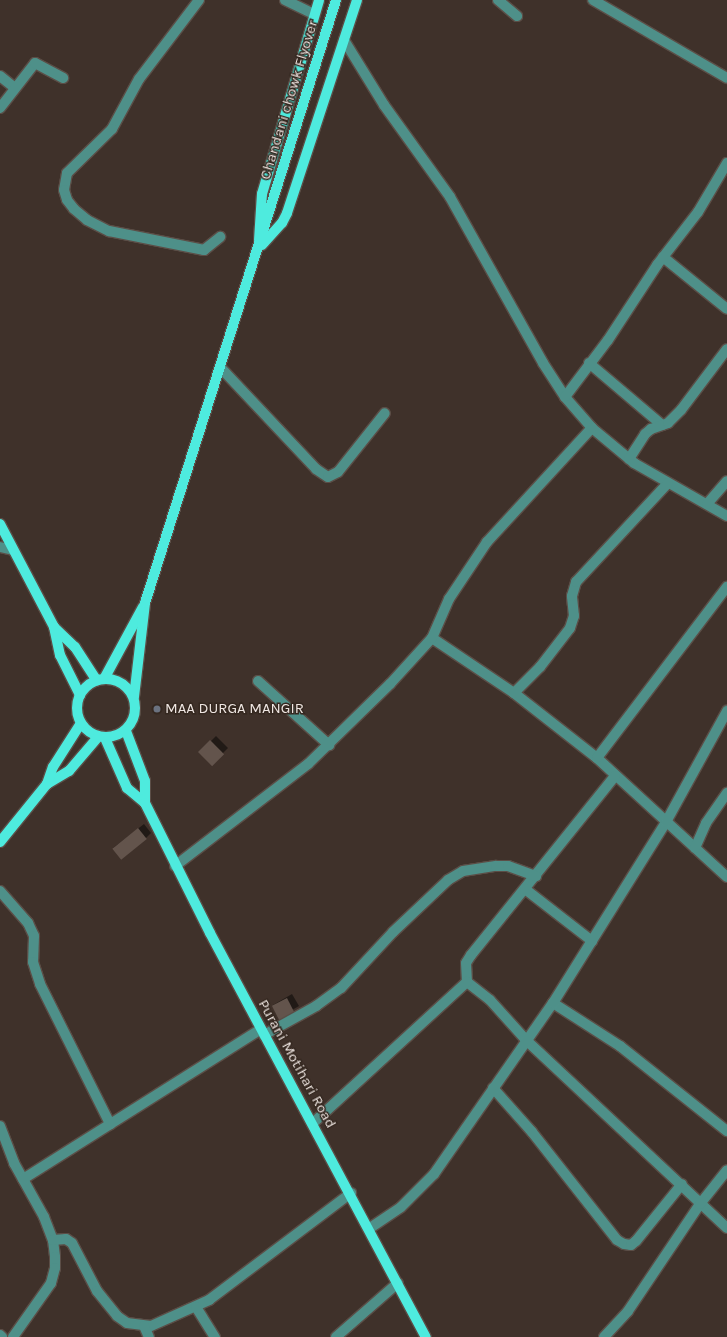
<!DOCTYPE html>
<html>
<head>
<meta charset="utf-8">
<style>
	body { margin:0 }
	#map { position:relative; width:727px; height:1337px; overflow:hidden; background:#3f312a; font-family:Karla,sans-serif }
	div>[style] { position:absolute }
	.shadow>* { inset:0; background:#0007; transform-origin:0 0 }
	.building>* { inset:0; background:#63544c; transform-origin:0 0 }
	.roads { filter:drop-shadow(1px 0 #5b4e47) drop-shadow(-1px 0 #5b4e47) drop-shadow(0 1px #5b4e47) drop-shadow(0 -1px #5b4e47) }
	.minor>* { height:10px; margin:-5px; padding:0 5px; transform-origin:5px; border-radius:5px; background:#4e9089 }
	.major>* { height:10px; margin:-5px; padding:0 5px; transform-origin:5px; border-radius:5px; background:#4eebde }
	.major>.ring { margin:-5px; padding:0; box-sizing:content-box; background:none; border:10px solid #4eebde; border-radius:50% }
	.dots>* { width:11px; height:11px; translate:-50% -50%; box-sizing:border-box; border:2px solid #352820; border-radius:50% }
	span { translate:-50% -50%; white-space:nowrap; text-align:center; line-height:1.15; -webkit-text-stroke:3px #352820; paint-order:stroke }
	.street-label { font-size:15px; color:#efe6e2 }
	.poi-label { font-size:15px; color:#efe6e2 }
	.left { translate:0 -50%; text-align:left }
</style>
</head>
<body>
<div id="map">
	<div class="shadow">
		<i style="left:216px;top:736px;width:17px;height:23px;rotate:45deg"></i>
		<i style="clip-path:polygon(144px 824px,151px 833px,146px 838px,113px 848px)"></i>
		<i style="left:292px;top:994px;width:14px;height:23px;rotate:60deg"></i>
	</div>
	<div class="building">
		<i style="left:210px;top:740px;width:20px;height:17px;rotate:45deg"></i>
		<i style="left:138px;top:828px;width:14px;height:33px;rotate:51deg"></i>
		<i style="left:287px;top:998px;width:16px;height:17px;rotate:63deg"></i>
	</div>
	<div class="roads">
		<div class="minor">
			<i style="left:199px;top:0;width:99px;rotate:127.2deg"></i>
			<i style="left:139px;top:79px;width:57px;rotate:118.4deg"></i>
			<i style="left:112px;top:129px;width:63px;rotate:135.6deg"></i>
			<i style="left:67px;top:173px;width:17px;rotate:100deg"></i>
			<i style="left:64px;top:190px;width:10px;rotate:73deg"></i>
			<i style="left:67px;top:200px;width:11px;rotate:52deg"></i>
			<i style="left:74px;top:209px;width:17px;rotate:40deg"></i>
			<i style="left:87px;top:220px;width:25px;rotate:27deg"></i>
			<i style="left:109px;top:231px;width:97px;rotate:11.3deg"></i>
			<i style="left:204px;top:250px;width:21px;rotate:-39deg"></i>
			<i style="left:285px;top:0;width:32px;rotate:26deg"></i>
			<i style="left:498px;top:0;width:25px;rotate:40deg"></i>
			<i style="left:593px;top:0;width:155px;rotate:30.2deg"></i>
			<i style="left:344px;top:40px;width:76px;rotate:58.4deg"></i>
			<i style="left:384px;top:105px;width:113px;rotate:54.3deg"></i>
			<i style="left:450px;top:197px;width:190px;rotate:60.7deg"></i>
			<i style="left:543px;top:363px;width:40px;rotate:57.1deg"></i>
			<i style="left:565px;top:397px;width:41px;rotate:48.9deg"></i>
			<i style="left:592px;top:428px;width:55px;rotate:39.8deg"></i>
			<i style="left:634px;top:463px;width:107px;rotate:29.7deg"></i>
			<i style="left:0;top:76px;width:19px;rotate:39deg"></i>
			<i style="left:0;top:108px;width:57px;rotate:-52.1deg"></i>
			<i style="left:35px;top:63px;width:32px;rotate:28deg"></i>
			<i style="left:663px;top:257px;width:82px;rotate:39.1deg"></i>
			<i style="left:589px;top:363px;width:96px;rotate:40.3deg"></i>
			<i style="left:220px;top:367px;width:140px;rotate:46.7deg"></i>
			<i style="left:316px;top:469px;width:14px;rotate:34deg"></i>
			<i style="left:328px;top:477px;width:11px;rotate:-27deg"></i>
			<i style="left:338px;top:472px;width:75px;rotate:-51.5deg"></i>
			<i style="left:565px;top:397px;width:71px;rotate:-53deg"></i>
			<i style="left:608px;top:340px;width:90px;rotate:-56.8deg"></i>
			<i style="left:657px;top:265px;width:67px;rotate:-52.3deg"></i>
			<i style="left:698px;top:212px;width:57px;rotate:-59.4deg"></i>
			<i style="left:629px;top:459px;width:30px;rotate:-57deg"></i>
			<i style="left:645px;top:434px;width:8px;rotate:-40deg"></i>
			<i style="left:651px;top:429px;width:18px;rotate:-19deg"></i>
			<i style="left:668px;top:423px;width:18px;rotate:-45deg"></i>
			<i style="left:681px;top:410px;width:76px;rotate:-53deg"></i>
			<i style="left:707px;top:504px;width:30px;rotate:-49deg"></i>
			<i style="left:0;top:547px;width:13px;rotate:13deg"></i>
			<i style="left:432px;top:638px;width:99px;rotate:33.9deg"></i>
			<i style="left:514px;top:693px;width:105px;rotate:38.1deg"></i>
			<i style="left:597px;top:758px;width:176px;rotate:42.5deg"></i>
			<i style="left:258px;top:681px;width:96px;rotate:42deg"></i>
			<i style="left:514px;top:693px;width:37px;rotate:-45deg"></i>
			<i style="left:540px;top:667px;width:49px;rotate:-52.4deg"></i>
			<i style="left:570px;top:628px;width:13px;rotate:-72deg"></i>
			<i style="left:574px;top:616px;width:20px;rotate:-96deg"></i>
			<i style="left:572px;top:596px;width:15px;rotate:-74deg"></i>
			<i style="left:576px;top:582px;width:135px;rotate:-47.1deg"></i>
			<i style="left:597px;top:758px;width:215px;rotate:-52.8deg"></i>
			<i style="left:615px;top:776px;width:230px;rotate:128.8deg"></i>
			<i style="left:471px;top:955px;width:9px;rotate:122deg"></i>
			<i style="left:466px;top:963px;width:19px;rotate:87deg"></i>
			<i style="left:467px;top:982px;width:29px;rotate:38deg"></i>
			<i style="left:490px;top:1000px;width:54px;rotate:48deg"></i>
			<i style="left:526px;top:1040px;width:275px;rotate:43.1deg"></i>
			<i style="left:695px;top:848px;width:27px;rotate:-66deg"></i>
			<i style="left:706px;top:823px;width:37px;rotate:-55deg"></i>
			<i style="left:175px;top:866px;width:168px;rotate:-37.5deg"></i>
			<i style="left:308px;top:764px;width:115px;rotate:-44.3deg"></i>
			<i style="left:390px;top:684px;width:62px;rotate:-47.6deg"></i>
			<i style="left:432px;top:638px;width:43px;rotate:-66.4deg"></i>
			<i style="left:449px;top:599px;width:69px;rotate:-56.3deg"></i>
			<i style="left:487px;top:542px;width:155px;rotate:-47.4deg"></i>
			<i style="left:525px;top:889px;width:85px;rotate:37.8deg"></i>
			<i style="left:0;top:891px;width:43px;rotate:48.8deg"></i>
			<i style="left:28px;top:923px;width:14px;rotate:65deg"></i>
			<i style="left:34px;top:936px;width:26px;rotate:92deg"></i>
			<i style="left:33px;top:962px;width:23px;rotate:72deg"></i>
			<i style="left:40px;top:984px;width:157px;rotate:63.4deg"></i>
			<i style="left:553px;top:1003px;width:80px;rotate:32.7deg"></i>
			<i style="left:620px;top:1046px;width:137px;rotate:38.5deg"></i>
			<i style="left:264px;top:1035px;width:60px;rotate:-29.1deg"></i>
			<i style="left:316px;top:1006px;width:31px;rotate:-36deg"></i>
			<i style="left:341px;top:988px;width:76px;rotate:-47.1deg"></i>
			<i style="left:393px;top:932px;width:76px;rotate:-43.4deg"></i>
			<i style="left:448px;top:880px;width:17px;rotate:-31deg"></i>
			<i style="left:463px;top:871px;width:33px;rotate:-9deg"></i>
			<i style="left:496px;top:866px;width:12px"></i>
			<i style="left:508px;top:866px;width:30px;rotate:20deg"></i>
			<i style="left:493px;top:1088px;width:59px;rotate:48.4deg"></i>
			<i style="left:532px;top:1132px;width:137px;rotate:51.8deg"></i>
			<i style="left:617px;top:1240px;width:8px;rotate:30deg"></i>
			<i style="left:624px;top:1244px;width:7px;rotate:8deg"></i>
			<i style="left:631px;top:1245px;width:6px;rotate:-39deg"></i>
			<i style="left:636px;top:1241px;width:73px;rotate:-51.1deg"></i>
			<i style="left:313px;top:1123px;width:209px;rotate:-42.5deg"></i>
			<i style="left:0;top:1126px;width:40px;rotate:69deg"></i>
			<i style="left:14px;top:1163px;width:62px;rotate:60.9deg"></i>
			<i style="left:44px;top:1217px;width:25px;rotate:69deg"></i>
			<i style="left:53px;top:1240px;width:17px;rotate:83deg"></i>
			<i style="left:55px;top:1257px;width:11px;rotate:90deg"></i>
			<i style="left:55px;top:1268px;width:16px;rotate:105deg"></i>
			<i style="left:51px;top:1283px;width:66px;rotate:125.1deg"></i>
			<i style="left:23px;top:1179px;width:281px;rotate:-32.2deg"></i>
			<i style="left:370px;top:1228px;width:37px;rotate:-34deg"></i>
			<i style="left:401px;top:1207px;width:47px;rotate:-45deg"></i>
			<i style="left:434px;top:1174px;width:208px;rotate:-55.2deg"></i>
			<i style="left:553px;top:1003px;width:213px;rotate:-58deg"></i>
			<i style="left:666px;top:822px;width:127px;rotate:-61.2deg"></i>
			<i style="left:53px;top:1240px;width:13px;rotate:-4deg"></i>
			<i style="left:66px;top:1239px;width:7px;rotate:34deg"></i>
			<i style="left:72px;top:1243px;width:54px;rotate:62.5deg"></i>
			<i style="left:97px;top:1291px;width:32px;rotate:51deg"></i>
			<i style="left:117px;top:1316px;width:12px;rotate:35deg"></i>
			<i style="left:127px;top:1323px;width:24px;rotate:7deg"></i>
			<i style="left:151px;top:1326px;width:64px;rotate:-24.1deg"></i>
			<i style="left:209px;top:1300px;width:178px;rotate:-37deg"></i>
			<i style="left:196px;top:1307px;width:36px;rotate:58deg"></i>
			<i style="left:144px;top:1326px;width:12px;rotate:66deg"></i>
			<i style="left:0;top:1335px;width:3px;rotate:45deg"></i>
			<i style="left:336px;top:1337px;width:82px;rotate:-41.1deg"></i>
			<i style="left:604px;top:1337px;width:35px;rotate:-47deg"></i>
			<i style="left:628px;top:1311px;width:129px;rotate:-56.1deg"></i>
			<i style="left:700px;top:1204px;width:43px;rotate:-51.5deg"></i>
		</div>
		<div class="major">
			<i style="left:259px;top:240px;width:46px;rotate:-86.3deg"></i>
			<i style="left:262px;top:194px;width:202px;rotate:-73.6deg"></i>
			<i style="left:262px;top:245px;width:30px;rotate:-48deg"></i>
			<i style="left:282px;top:223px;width:11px;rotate:-63deg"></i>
			<i style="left:287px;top:213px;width:224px;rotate:-71.8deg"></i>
			<i style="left:0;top:524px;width:116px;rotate:62.3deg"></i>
			<i style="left:54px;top:627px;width:29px;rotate:78deg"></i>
			<i style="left:60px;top:655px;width:45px;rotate:63.4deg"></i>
			<i style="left:54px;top:627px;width:29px;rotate:44deg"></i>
			<i style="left:75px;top:647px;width:40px;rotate:57.1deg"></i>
			<i class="ring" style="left:77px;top:679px;width:48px;height:48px"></i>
			<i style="left:104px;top:679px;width:82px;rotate:-61.6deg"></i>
			<i style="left:134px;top:697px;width:95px;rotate:-83.3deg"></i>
			<i style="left:145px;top:603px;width:633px;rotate:-72.42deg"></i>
			<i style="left:126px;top:731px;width:53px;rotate:69.2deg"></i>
			<i style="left:145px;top:781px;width:22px;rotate:90deg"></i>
			<i style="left:105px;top:738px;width:55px;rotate:66.3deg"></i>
			<i style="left:127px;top:788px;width:23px;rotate:40deg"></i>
			<i style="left:145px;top:803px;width:145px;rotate:63.4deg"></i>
			<i style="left:210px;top:933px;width:458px;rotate:61.9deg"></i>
			<i style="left:47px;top:784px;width:26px;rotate:-31deg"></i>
			<i style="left:69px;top:771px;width:45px;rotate:-49.5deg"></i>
			<i style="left:0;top:842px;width:75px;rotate:-51deg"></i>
			<i style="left:47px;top:784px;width:18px;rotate:-71deg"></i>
			<i style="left:53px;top:767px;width:52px;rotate:-57.5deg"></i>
		</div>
	</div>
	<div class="dots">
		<i style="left:157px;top:709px;background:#6b7280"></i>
	</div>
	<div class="street-label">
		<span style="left:289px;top:100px;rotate:-73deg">Chandani chowk Flyover</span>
		<span style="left:297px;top:1064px;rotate:61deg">Purani Motihari Road</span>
	</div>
	<div class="poi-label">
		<span class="left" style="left:165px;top:709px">MAA DURGA MANGIR</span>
	</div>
</div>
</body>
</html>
